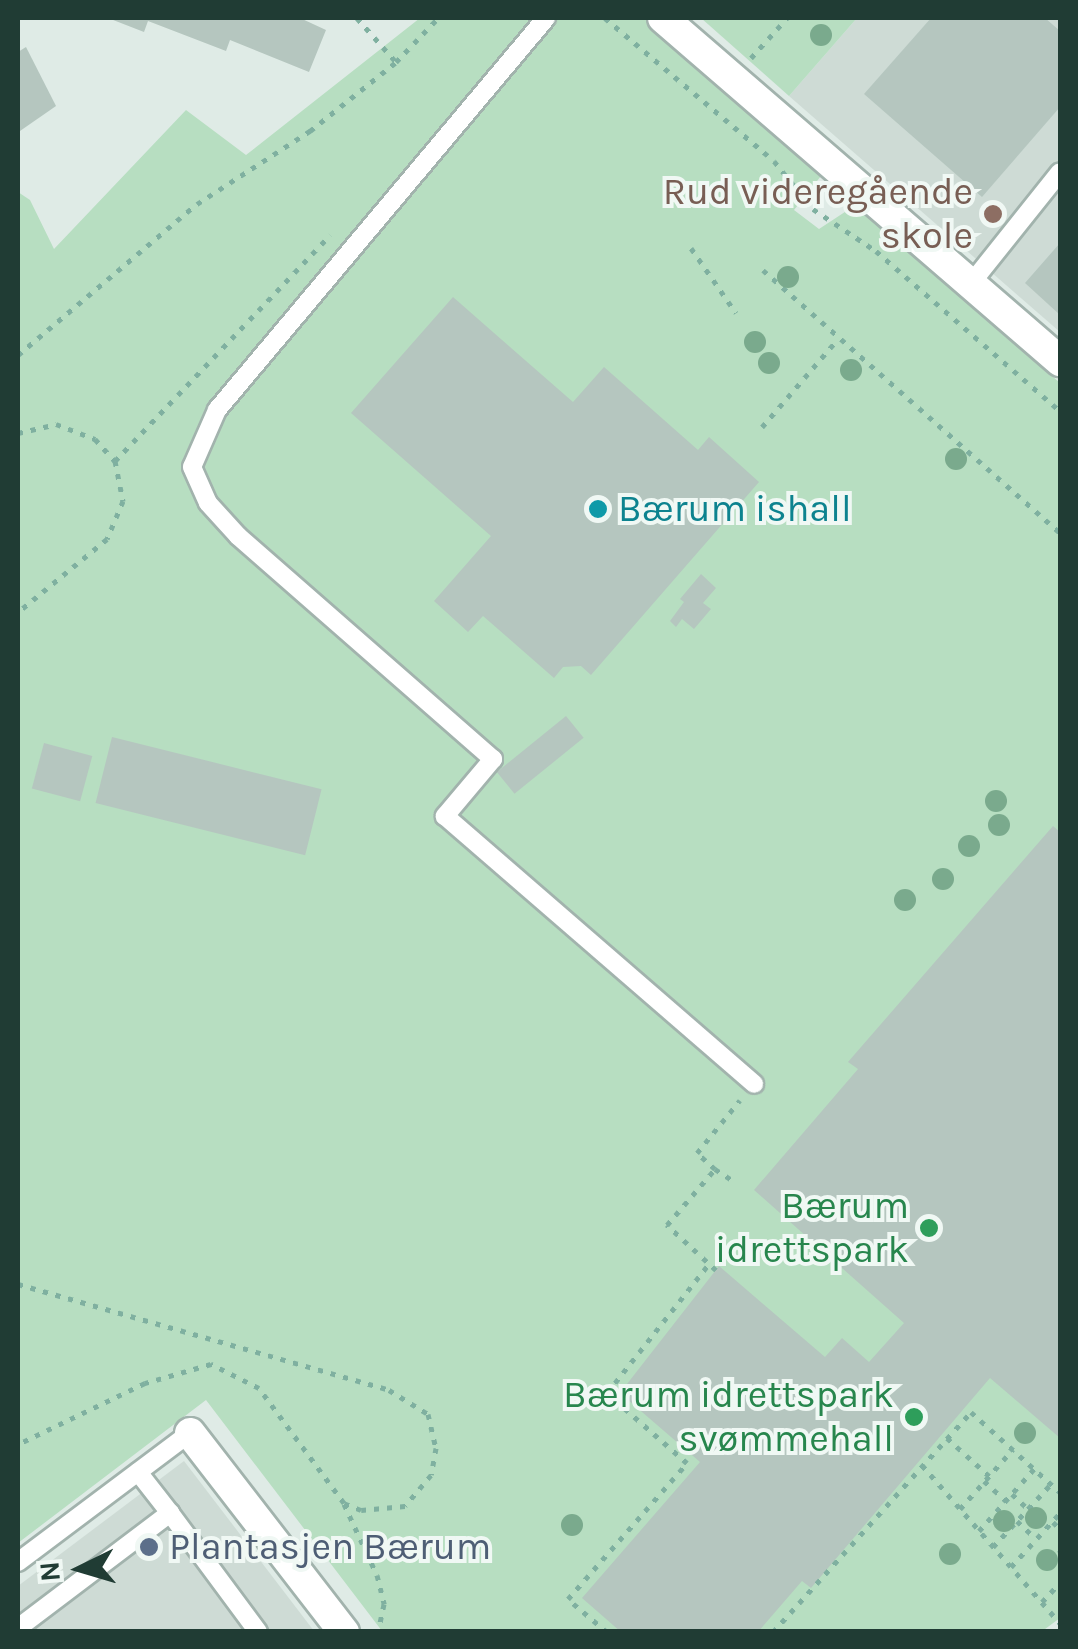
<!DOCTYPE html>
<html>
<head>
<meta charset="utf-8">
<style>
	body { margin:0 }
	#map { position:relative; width:1078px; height:1649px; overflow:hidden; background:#dfebe6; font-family:Karla,sans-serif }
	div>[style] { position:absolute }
	.built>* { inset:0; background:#cedbd5 }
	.green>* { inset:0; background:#b7dec1 }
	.building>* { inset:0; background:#b5c6bf; transform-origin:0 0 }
	.path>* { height:5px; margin-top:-2.5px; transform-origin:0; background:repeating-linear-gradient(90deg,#7fb0a0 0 5px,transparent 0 13px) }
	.roads { filter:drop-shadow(2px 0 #a2b3ad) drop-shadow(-2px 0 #a2b3ad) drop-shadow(0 2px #a2b3ad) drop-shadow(0 -2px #a2b3ad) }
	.service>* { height:18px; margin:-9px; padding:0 9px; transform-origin:9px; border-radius:9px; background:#fff }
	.minor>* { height:30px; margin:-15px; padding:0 15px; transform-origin:15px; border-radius:15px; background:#fff }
	.trees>* { width:22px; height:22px; margin:-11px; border-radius:50%; background:#7aaa8d }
	.dots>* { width:28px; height:28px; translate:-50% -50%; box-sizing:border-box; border:5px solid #f0f8f4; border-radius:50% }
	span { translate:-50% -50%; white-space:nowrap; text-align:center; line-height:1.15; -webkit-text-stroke:8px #f0f8f4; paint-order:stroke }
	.education-label { font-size:38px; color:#785e54 }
	.right { translate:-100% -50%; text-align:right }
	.culture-label { font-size:38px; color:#0d838f }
	.left { translate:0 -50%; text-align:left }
	.leisure-label { font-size:38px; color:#27864d }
	.service-label { font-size:38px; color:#4e5e75 }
	.frame { position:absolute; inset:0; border:20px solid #203c34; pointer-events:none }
	.north { position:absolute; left:30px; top:1519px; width:100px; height:100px; -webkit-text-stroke:8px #f0f8f4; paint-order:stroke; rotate:265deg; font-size:28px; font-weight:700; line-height:40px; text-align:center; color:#203c34 }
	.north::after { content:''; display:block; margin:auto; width:35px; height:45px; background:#203c34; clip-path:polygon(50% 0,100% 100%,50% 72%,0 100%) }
</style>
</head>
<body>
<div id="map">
	<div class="built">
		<i style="clip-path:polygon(857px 18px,1060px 18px,1060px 332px,789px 96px)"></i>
		<i style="clip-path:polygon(184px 1461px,314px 1631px,18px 1632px,18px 1586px)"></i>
	</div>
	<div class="green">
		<i style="clip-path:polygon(420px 18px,645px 18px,821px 176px,794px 210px,819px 229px,851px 208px,874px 218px,1060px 383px,1060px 1618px,1041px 1632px,382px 1631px,206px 1400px,18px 1543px,18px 192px,30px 200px,54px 249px,186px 110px,246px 155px)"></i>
		<i style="clip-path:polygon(701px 18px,857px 18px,789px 96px)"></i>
	</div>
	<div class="building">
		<i style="clip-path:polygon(108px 18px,300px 18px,326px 30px,309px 72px,230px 40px,226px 51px,148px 21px,144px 32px)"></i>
		<i style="clip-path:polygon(931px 18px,1045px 18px,1060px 31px,1060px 107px,982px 197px,864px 94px)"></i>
		<i style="clip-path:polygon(26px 47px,56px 106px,20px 131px,18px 52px)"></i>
		<i style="clip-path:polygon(1060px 243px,1060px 315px,1025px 283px)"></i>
		<i style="clip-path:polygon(453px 297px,573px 402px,604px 367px,698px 450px,709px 437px,759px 482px,591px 675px,581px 666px,563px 667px,554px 678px,483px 616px,468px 632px,434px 601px,491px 536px,351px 413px)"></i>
		<i style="clip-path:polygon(701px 574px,716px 588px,703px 603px,711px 609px,694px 629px,682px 619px,676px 627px,670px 621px,684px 602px,680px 599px)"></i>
		<i style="left:566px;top:716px;width:28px;height:89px;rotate:51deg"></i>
		<i style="left:112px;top:737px;width:216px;height:68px;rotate:14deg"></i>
		<i style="left:44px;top:743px;width:50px;height:47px;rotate:15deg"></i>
		<i style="clip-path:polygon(1053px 826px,1060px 832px,1060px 1438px,990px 1378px,811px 1588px,802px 1581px,758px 1632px,621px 1632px,582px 1598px,700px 1462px,620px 1393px,719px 1266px,825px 1357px,842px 1338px,869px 1362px,904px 1323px,754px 1190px,858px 1069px,848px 1062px)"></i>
	</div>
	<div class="path">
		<i style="left:357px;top:18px;width:59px;rotate:48.4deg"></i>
		<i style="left:605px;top:18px;width:221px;rotate:40.2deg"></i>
		<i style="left:774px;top:161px;width:62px;rotate:50.9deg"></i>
		<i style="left:813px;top:209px;width:76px;rotate:33.7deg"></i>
		<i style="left:876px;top:251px;width:244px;rotate:41deg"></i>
		<i style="left:751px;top:58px;width:54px;rotate:-48deg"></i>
		<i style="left:691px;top:248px;width:79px;rotate:55.3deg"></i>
		<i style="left:763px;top:270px;width:397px;rotate:41.5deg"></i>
		<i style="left:18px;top:355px;width:234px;rotate:-40.2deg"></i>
		<i style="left:197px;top:204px;width:135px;rotate:-32.9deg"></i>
		<i style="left:310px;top:131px;width:110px;rotate:-38.7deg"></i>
		<i style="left:396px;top:62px;width:61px;rotate:-46.3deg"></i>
		<i style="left:762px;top:427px;width:116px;rotate:-49.2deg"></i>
		<i style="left:18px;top:433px;width:39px;rotate:-13deg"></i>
		<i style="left:56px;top:424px;width:42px;rotate:21deg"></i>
		<i style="left:95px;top:439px;width:30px;rotate:48deg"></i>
		<i style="left:115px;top:461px;width:41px;rotate:78.7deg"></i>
		<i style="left:123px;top:501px;width:41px;rotate:112.8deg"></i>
		<i style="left:107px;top:539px;width:115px;rotate:140.6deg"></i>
		<i style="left:115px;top:461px;width:312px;rotate:-46.4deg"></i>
		<i style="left:715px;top:1169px;width:24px;rotate:-138deg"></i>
		<i style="left:697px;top:1153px;width:68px;rotate:-50.9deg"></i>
		<i style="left:716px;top:1270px;width:67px;rotate:-137.4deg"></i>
		<i style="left:667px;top:1225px;width:74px;rotate:-49.4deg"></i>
		<i style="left:715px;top:1169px;width:24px;rotate:33deg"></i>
		<i style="left:18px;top:1284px;width:386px;rotate:15.9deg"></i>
		<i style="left:389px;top:1390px;width:46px;rotate:31.6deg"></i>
		<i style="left:428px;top:1414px;width:35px;rotate:77deg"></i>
		<i style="left:436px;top:1448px;width:27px;rotate:100deg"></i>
		<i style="left:431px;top:1475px;width:40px;rotate:130deg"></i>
		<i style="left:405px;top:1506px;width:44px;rotate:174.8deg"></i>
		<i style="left:361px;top:1510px;width:18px;rotate:-158deg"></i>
		<i style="left:344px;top:1503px;width:143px;rotate:-126.5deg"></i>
		<i style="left:259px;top:1388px;width:54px;rotate:-153.4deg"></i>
		<i style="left:211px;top:1364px;width:69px;rotate:163.9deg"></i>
		<i style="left:145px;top:1383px;width:141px;rotate:154.3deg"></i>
		<i style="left:947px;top:1438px;width:57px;rotate:42.1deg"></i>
		<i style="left:922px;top:1465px;width:210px;rotate:48.9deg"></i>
		<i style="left:984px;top:1481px;width:30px;rotate:42deg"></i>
		<i style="left:1012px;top:1494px;width:22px;rotate:43deg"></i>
		<i style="left:344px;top:1504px;width:78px;rotate:65.1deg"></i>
		<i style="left:377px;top:1575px;width:30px;rotate:76deg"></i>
		<i style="left:384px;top:1604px;width:29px;rotate:102deg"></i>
		<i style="left:960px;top:1509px;width:80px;rotate:-48.5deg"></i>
		<i style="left:1017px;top:1521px;width:26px;rotate:43deg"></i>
		<i style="left:1053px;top:1522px;width:10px;rotate:45deg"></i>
		<i style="left:979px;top:1531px;width:83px;rotate:-48.4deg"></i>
		<i style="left:993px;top:1547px;width:86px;rotate:-47.4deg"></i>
		<i style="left:1060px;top:1550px;width:2px;rotate:90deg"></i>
		<i style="left:1011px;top:1567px;width:73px;rotate:-47.8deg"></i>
		<i style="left:1042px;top:1602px;width:26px;rotate:-47deg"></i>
		<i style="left:607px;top:1632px;width:51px;rotate:-139.8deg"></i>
		<i style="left:568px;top:1599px;width:181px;rotate:-48.8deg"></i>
		<i style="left:687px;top:1463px;width:106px;rotate:-138.8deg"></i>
		<i style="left:607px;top:1393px;width:164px;rotate:-51.7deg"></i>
		<i style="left:773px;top:1632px;width:296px;rotate:-48deg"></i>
		<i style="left:971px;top:1412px;width:120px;rotate:42deg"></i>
	</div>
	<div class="roads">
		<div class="service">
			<i style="left:546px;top:18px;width:512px;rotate:130.01deg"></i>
			<i style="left:217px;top:410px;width:62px;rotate:113.7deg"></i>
			<i style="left:192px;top:467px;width:39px;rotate:66deg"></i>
			<i style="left:208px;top:503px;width:45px;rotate:47.7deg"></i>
			<i style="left:238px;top:536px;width:339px;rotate:41.2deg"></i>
			<i style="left:493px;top:759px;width:75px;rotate:130.1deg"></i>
			<i style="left:445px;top:816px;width:409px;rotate:40.9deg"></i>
			<i style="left:973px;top:281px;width:139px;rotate:-51.4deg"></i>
			<i style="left:138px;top:1472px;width:52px;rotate:52deg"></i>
			<i style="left:18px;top:1562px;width:215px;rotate:-36.9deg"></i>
			<i style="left:18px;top:1628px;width:191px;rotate:-37.1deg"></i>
			<i style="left:170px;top:1513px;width:148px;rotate:53.5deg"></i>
		</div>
		<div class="minor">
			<i style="left:663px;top:18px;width:525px;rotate:40.83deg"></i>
			<i style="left:190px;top:1433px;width:252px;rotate:52.3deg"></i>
		</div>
	</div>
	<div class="trees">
		<i style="left:821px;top:35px"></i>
		<i style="left:788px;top:277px"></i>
		<i style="left:755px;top:342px"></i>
		<i style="left:769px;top:363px"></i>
		<i style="left:851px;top:370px"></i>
		<i style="left:956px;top:459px"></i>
		<i style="left:996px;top:801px"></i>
		<i style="left:999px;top:825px"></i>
		<i style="left:969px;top:846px"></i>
		<i style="left:943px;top:879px"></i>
		<i style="left:905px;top:900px"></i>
		<i style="left:1025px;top:1433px"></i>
		<i style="left:1036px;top:1518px"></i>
		<i style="left:1004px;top:1521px"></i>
		<i style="left:572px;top:1525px"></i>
		<i style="left:950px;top:1554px"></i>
		<i style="left:1047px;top:1560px"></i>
	</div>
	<div class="dots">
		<i style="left:993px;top:214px;background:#8d6e63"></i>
		<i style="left:598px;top:509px;background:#0f9aa8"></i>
		<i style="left:929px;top:1228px;background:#2e9e5b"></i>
		<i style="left:914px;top:1417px;background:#2e9e5b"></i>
		<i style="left:149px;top:1547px;background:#5c6f8a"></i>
	</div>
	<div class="education-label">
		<span class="right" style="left:973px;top:214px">Rud videregående<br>skole</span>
	</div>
	<div class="culture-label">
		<span class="left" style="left:618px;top:509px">Bærum ishall</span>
	</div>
	<div class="leisure-label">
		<span class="right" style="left:909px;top:1228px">Bærum<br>idrettspark</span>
		<span class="right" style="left:894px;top:1417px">Bærum idrettspark<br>svømmehall</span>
	</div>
	<div class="service-label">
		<span class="left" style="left:169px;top:1547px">Plantasjen Bærum</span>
	</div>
	<div class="frame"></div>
	<div class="north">N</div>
</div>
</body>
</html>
